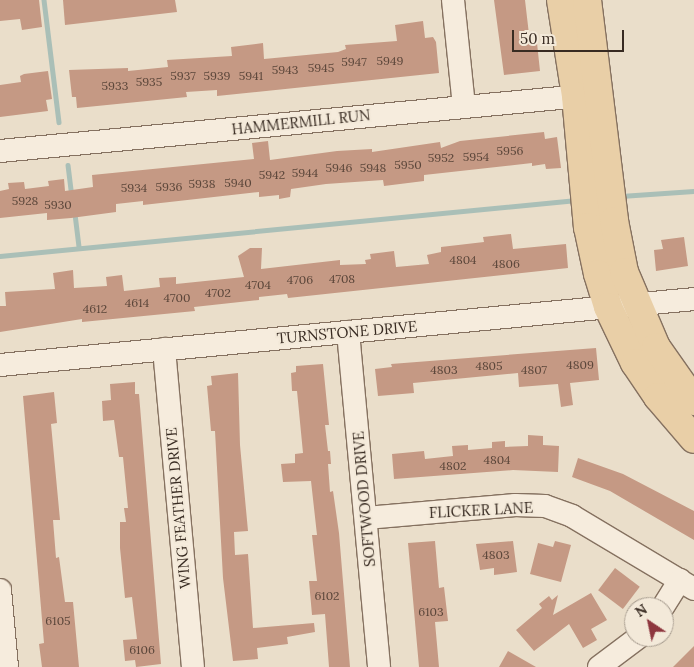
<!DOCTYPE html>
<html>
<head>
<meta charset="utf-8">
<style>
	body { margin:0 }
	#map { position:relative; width:694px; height:667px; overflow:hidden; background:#eadeca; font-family:Lora,serif }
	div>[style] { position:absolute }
	.stream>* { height:4.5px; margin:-2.25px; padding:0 2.25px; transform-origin:2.25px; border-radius:2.25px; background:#aabfb7 }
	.building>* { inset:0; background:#c59984; transform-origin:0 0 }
	.roads { filter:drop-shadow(1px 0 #857160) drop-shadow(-1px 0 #857160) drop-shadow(0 1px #857160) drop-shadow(0 -1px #857160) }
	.minor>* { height:22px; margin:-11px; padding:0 11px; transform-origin:11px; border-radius:11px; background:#f6ecdd }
	.major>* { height:28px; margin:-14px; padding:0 14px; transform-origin:14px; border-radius:14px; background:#e9cfa7 }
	span { translate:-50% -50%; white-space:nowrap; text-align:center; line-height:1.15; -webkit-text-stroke:4px #f3e9d9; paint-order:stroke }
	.number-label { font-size:12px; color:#5b463a }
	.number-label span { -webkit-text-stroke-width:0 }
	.street-label { font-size:15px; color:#382b22 }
	.north { position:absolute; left:624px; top:597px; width:50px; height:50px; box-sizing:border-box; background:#f3e9d9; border:1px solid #a89d90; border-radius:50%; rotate:326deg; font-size:14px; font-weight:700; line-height:20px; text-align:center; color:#382b22 }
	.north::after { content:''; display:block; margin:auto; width:18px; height:22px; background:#8e363e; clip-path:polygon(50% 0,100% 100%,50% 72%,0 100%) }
	.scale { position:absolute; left:512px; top:30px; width:112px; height:22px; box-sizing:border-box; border:2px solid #382b22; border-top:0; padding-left:6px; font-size:15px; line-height:18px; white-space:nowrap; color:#382b22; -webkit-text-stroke:4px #f3e9d9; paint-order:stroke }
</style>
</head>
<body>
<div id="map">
	<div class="stream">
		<i style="left:44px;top:0;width:123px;rotate:83deg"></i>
		<i style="left:68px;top:165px;width:31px;rotate:83deg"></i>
		<i style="left:621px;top:196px;width:73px;rotate:-3.9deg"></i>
		<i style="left:75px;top:214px;width:34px;rotate:83deg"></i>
		<i style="left:0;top:256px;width:579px;rotate:-5.55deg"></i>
	</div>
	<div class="building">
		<i style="clip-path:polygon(0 0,39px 0,42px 27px,22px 30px,20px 19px,0 21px)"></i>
		<i style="clip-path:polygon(63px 0,175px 0,177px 12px,65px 25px)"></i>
		<i style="clip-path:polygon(494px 0,525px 0,530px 43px,537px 43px,540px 71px,504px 75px)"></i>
		<i style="clip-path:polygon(423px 21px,425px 38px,433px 37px,436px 42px,439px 73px,217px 96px,217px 90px,186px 92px,187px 97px,77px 108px,76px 97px,72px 97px,69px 70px,128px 68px,128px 71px,168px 67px,167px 60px,232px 56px,231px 47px,263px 43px,264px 59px,338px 52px,346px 49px,345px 45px,397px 41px,395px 25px)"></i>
		<i style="clip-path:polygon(48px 71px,52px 99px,46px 100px,48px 111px,0 117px,0 85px,21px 82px,20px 76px,24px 74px)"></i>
		<i style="clip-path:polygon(544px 132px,545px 139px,557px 137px,561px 168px,546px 169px,545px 164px,532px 166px,532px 163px,424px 175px,424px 181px,384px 186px,383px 180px,326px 184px,291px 189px,290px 197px,279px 199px,279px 195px,259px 197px,259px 192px,143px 205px,143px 201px,116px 204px,116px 212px,71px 218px,47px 220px,47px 213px,0 218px,0 191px,9px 189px,8px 183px,24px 182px,25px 189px,49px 186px,48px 181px,64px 179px,65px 191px,93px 187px,92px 175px,254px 159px,252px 143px,268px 141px,270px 160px,337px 151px,372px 149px,372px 152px,440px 142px,441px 148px,460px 141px)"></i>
		<i style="clip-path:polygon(511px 234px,513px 249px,566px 244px,568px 268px,288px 298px,287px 294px,259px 297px,259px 300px,194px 307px,195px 311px,82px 322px,82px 319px,0 332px,0 306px,6px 306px,5px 292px,55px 289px,53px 273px,73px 270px,74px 288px,107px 286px,106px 277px,122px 275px,124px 291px,160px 287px,159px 278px,176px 277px,176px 284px,244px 277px,238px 256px,250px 248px,262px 248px,261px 269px,340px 260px,340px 265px,366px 264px,365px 260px,371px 259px,370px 254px,394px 251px,396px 267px,429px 264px,427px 255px,441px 252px,441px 247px,484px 242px,483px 237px)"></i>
		<i style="clip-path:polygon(684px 237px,688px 266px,656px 271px,654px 250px,663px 249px,661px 240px)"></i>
		<i style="clip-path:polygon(596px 348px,599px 380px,570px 383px,573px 405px,561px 407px,558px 384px,519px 387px,518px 373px,413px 383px,414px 393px,378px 396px,375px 369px,392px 367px,391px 364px)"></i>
		<i style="clip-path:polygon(323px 364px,329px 425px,325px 425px,328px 451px,330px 451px,331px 464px,328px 464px,330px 492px,333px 491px,339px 533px,350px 667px,329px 667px,325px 614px,312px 615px,309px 581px,317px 581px,312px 535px,317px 535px,311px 481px,283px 482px,281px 464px,295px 463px,295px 454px,303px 453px,297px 391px,292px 391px,291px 373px,296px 372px,296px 366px)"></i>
		<i style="clip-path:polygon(238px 373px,240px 445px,248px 531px,234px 532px,235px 555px,248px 554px,253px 628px,314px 623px,315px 632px,287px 637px,288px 644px,257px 648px,258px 659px,233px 661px,223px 578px,215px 431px,211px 431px,207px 386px,212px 385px,211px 376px)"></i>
		<i style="clip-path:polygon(135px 382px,135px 394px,139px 394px,161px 664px,136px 667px,135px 660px,125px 661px,123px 640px,137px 639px,132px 597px,125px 598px,120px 548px,120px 522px,126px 522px,124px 508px,128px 508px,123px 457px,119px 457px,114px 420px,103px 421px,102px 401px,111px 400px,110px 384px)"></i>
		<i style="clip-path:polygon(54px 392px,57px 423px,51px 424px,60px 520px,53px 520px,56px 558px,59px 557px,65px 602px,73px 602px,79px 667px,42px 667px,39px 644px,44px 643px,23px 396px)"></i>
		<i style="clip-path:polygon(528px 435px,543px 436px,543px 445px,559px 446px,558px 472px,513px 470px,394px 479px,392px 454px,424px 451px,425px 459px,453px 456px,452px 446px,468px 445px,468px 450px,492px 448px,492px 442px,505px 441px,505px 447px,528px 446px)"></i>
		<i style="clip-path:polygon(578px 458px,623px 474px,694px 511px,694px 540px,610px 491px,572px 477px)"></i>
		<i style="clip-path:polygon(435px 541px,439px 588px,444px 587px,448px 621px,435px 622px,439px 667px,419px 667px,408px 543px)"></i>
		<i style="clip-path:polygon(513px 541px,517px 572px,494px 575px,494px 568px,480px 570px,476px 544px)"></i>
		<i style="clip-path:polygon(555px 541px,571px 545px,561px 582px,530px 574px,538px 543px,553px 547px)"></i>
		<i style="left:615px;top:568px;width:31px;height:28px;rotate:37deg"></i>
		<i style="clip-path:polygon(591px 593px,607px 620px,591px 629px,597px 640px,583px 648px,569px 624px,534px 651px,516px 630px,542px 608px,539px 604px,549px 596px,552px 600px,558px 595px,553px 615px)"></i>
		<i style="clip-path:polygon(694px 646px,694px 667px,673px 667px)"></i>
		<i style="clip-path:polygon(508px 651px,536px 667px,499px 667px)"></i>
	</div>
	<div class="roads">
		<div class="minor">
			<i style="left:453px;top:0;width:107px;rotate:84.1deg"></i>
			<i style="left:0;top:151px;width:594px;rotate:-5.41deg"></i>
			<i style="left:348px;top:332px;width:336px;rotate:84.7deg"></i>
			<i style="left:164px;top:349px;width:319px;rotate:84.8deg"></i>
			<i style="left:0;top:365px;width:697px;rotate:-5.43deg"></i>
			<i style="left:366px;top:518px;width:150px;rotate:-5deg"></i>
			<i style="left:515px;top:505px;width:30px;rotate:2deg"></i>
			<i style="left:545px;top:506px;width:29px;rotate:20deg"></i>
			<i style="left:572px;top:516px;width:142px;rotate:30.9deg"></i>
			<i style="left:0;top:590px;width:77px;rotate:84.8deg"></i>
			<i style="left:663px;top:607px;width:32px;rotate:-58deg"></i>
			<i style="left:599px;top:667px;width:50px;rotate:-36.9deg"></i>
		</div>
		<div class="major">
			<i style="left:561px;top:0;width:97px;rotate:81.1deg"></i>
			<i style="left:576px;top:96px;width:132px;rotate:84.8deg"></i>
			<i style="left:588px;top:227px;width:48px;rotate:78deg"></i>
			<i style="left:598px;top:274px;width:34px;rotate:73deg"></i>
			<i style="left:608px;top:307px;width:62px;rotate:64.3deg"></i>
			<i style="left:635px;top:363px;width:41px;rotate:55.9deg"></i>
			<i style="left:658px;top:397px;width:55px;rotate:49.4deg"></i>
			<i style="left:587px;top:0;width:223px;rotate:83deg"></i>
			<i style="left:614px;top:221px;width:52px;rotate:78.9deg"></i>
			<i style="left:624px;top:272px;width:82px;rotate:66.9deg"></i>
			<i style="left:656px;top:347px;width:66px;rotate:54.9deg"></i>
		</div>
	</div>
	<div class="number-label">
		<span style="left:390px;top:61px">5949</span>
		<span style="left:354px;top:62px">5947</span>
		<span style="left:321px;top:68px">5945</span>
		<span style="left:285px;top:70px">5943</span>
		<span style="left:183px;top:76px">5937</span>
		<span style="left:217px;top:76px">5939</span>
		<span style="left:251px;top:76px">5941</span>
		<span style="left:149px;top:82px">5935</span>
		<span style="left:115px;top:86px">5933</span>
		<span style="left:510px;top:151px">5956</span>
		<span style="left:476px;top:157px">5954</span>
		<span style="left:441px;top:158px">5952</span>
		<span style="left:408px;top:165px">5950</span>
		<span style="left:339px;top:168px">5946</span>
		<span style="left:373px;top:168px">5948</span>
		<span style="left:305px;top:173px">5944</span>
		<span style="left:272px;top:175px">5942</span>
		<span style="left:238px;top:183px">5940</span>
		<span style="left:202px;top:184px">5938</span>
		<span style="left:169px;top:187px">5936</span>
		<span style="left:134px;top:188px">5934</span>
		<span style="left:25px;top:201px">5928</span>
		<span style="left:58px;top:205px">5930</span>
		<span style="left:463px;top:260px">4804</span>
		<span style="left:506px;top:264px">4806</span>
		<span style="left:342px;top:279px">4708</span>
		<span style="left:300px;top:280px">4706</span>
		<span style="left:258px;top:285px">4704</span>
		<span style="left:218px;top:293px">4702</span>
		<span style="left:177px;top:298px">4700</span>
		<span style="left:137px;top:303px">4614</span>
		<span style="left:95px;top:309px">4612</span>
		<span style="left:580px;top:365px">4809</span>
		<span style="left:489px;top:366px">4805</span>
		<span style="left:444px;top:370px">4803</span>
		<span style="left:534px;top:370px">4807</span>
		<span style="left:497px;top:460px">4804</span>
		<span style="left:453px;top:466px">4802</span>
		<span style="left:496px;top:555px">4803</span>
		<span style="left:327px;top:596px">6102</span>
		<span style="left:431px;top:612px">6103</span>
		<span style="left:58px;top:621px">6105</span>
		<span style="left:142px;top:650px">6106</span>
	</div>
	<div class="street-label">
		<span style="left:301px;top:122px;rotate:-6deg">HAMMERMILL RUN</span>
		<span style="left:347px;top:332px;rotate:-5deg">TURNSTONE DRIVE</span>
		<span style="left:364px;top:499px;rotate:-95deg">SOFTWOOD DRIVE</span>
		<span style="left:178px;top:508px;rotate:-95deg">WING FEATHER DRIVE</span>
		<span style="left:481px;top:510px;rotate:-3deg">FLICKER LANE</span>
	</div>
	<div class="north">N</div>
	<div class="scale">50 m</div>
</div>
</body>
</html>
